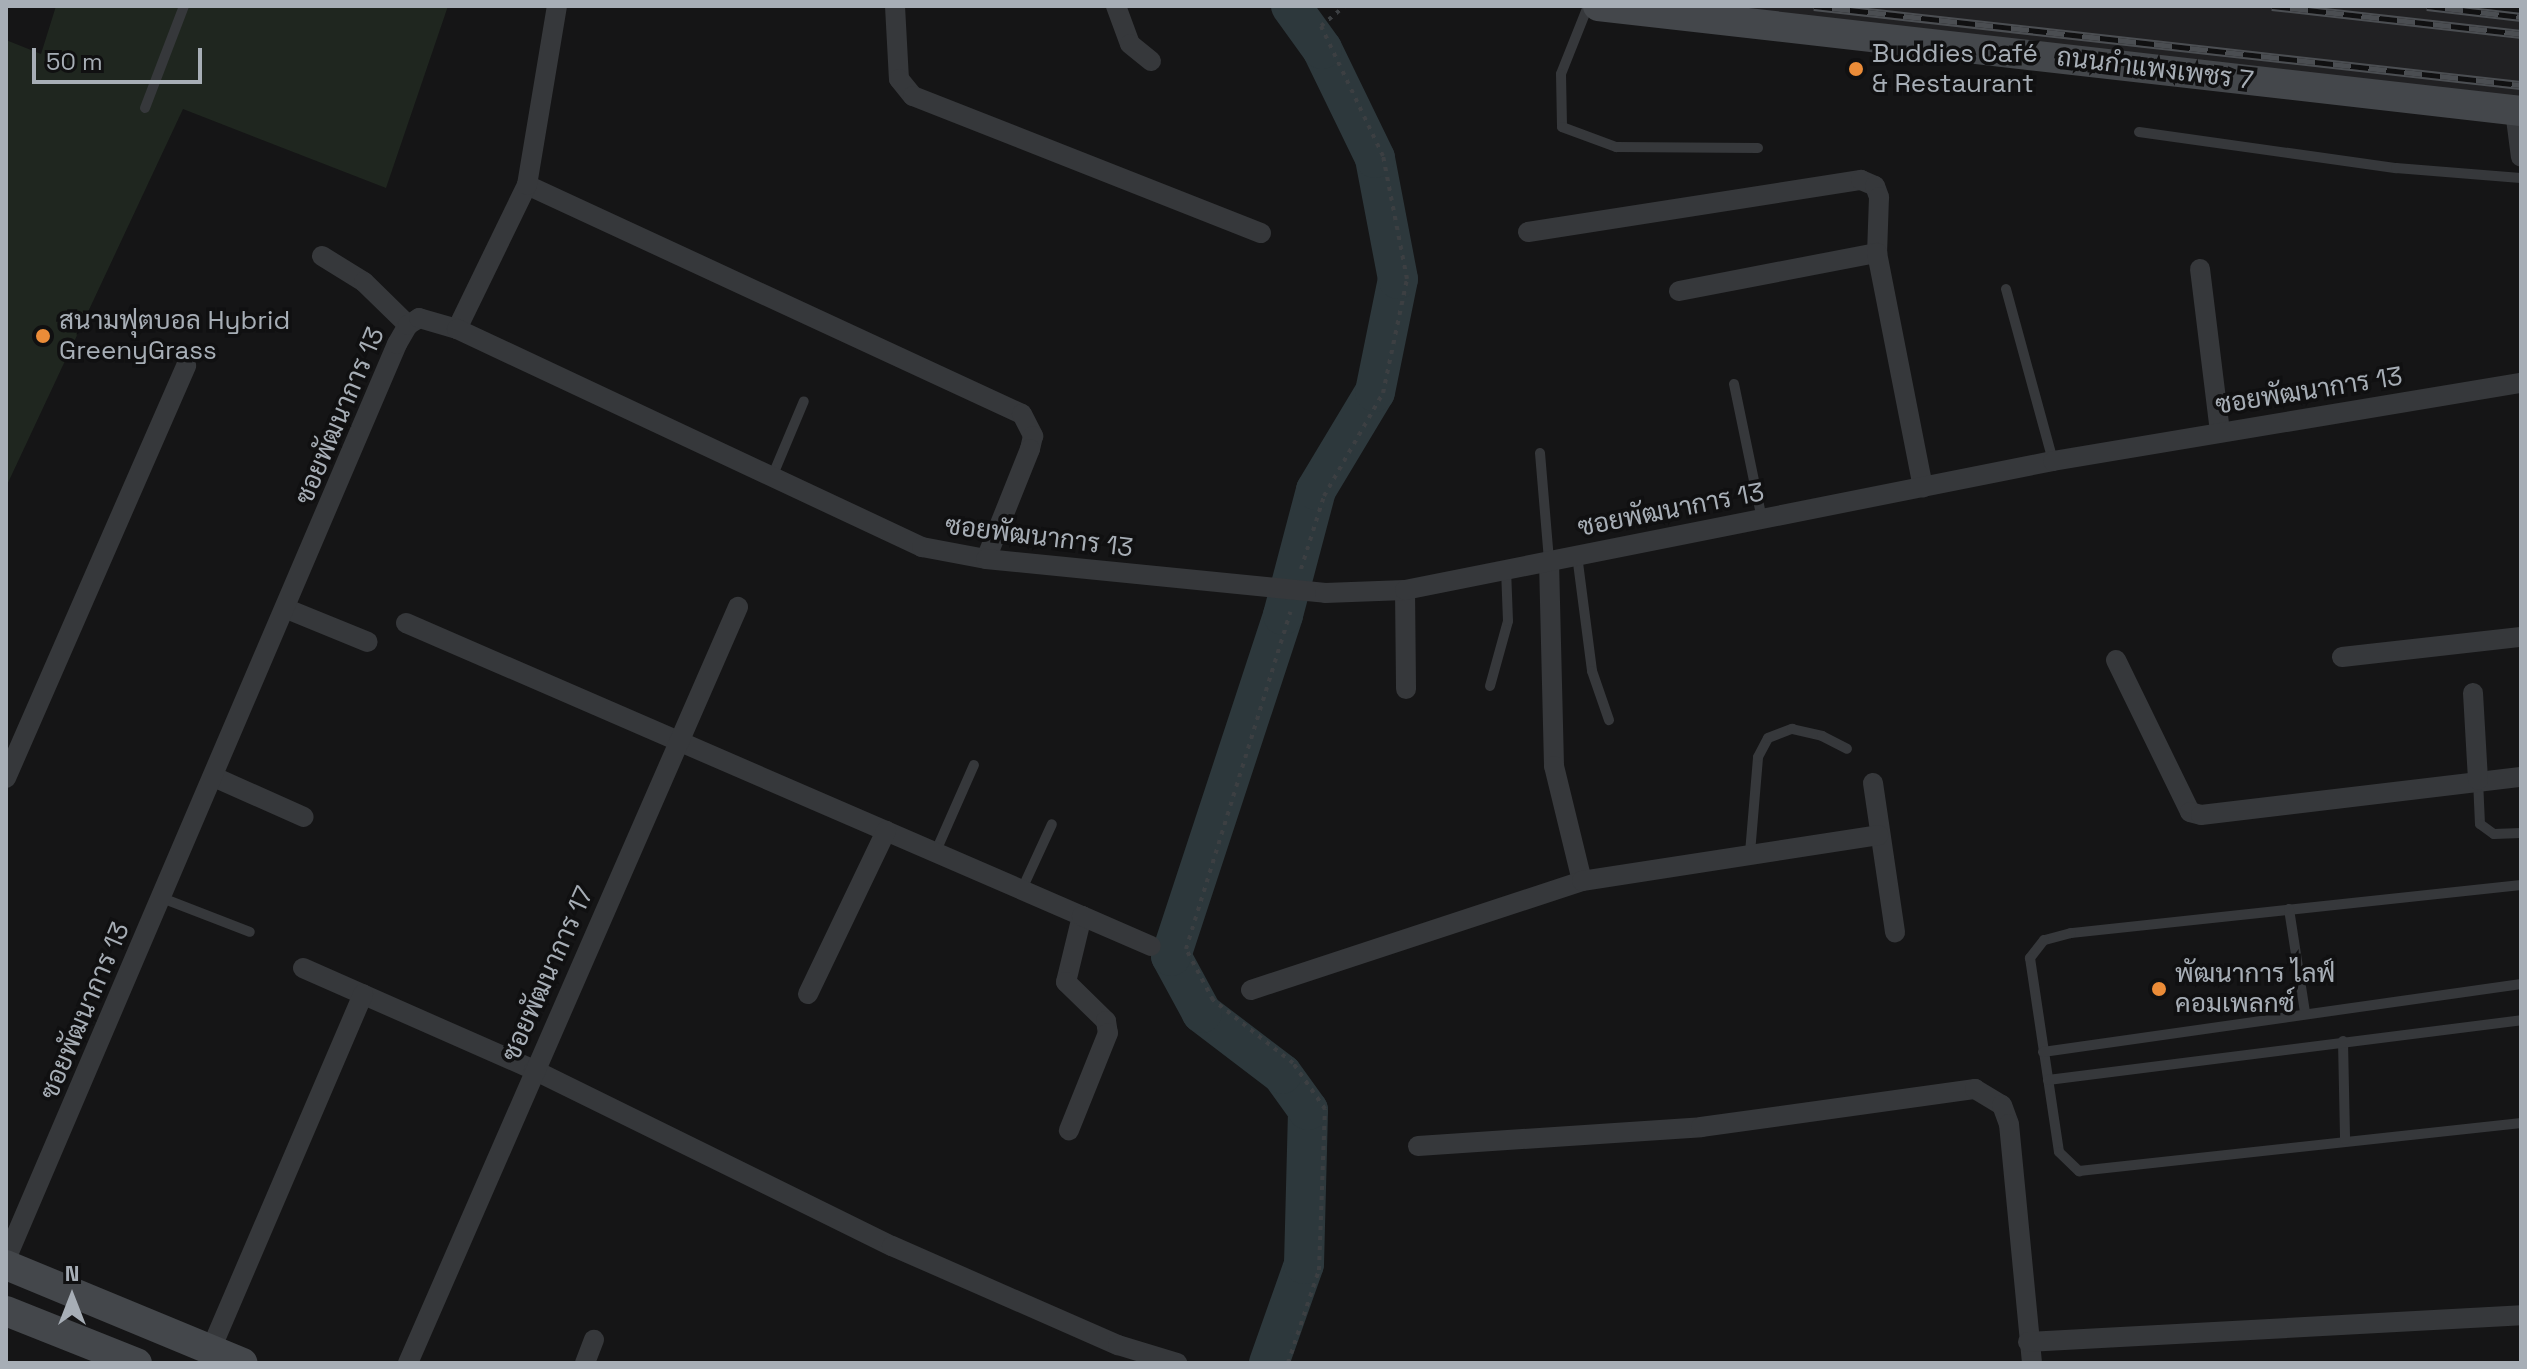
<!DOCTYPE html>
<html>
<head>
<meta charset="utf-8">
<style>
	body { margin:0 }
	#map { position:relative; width:2527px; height:1369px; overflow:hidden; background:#151516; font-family:"Space Grotesk",Sarabun,sans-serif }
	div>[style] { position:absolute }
	.built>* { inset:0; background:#212123 }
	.green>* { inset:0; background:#1f261f }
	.river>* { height:40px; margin:-20px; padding:0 20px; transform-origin:20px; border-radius:20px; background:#2d383c }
	.path>* { height:4px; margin-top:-2px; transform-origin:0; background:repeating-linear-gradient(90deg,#3c3f42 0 4px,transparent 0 10px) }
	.lane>* { height:10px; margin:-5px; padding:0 5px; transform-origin:5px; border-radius:5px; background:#36383b }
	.street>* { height:20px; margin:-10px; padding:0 10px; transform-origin:10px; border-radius:10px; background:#36383b }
	.secondary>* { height:30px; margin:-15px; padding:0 15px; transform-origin:15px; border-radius:15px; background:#44474b }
	.rail>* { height:9px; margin-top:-4.5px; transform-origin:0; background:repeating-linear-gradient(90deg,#101011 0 18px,#4b4e52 0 36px); box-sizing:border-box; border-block:2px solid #4b4e52 }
	.dots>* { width:22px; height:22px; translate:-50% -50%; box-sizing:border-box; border:4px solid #101011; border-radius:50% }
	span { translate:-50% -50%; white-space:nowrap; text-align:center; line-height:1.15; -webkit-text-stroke:7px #101011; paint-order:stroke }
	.poi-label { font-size:26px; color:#a7aeb6 }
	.left { translate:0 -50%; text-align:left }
	.street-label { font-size:26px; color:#a7aeb6 }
	.frame { position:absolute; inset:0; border:8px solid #a7aeb6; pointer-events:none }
	.north { position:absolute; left:32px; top:1257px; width:80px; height:80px; -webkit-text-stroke:6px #101011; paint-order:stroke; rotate:0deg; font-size:22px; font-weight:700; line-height:32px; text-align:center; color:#a7aeb6 }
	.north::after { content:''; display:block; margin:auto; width:28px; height:36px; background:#a7aeb6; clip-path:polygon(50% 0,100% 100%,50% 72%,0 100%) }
	.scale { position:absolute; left:32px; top:48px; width:170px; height:36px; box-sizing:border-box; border:4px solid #a7aeb6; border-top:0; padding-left:10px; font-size:24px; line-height:28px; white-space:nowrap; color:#a7aeb6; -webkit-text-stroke:6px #101011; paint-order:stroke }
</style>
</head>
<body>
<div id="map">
	<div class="built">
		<i style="clip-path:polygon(1620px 6px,2457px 6px,2521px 13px,2521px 111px)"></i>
	</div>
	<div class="green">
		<i style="clip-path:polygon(56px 6px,448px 6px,386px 188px,183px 109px,6px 487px,6px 40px,41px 54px)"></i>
	</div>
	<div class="river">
		<i style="left:1269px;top:1363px;width:105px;rotate:-70.5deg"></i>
		<i style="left:1304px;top:1264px;width:154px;rotate:-88.5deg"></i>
		<i style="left:1308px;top:1110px;width:44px;rotate:-125.8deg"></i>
		<i style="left:1282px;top:1074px;width:101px;rotate:-142.7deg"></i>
		<i style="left:1202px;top:1013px;width:65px;rotate:-118.5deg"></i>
		<i style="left:1171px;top:956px;width:359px;rotate:-71.8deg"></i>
		<i style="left:1283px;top:615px;width:129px;rotate:-75.2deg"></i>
		<i style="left:1316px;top:490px;width:114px;rotate:-59deg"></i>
		<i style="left:1375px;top:392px;width:115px;rotate:-78.5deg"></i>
		<i style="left:1398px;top:279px;width:123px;rotate:-100.8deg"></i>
		<i style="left:1375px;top:158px;width:121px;rotate:-115.9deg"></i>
		<i style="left:1322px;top:49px;width:53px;rotate:-125.8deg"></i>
	</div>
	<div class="path">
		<i style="left:1301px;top:569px;width:77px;rotate:-72.5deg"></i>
		<i style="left:1324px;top:496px;width:119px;rotate:-60.2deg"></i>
		<i style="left:1383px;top:393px;width:116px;rotate:-78.1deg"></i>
		<i style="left:1407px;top:279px;width:125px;rotate:-101deg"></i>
		<i style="left:1383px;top:156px;width:144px;rotate:-115.5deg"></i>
		<i style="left:1321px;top:26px;width:31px;rotate:-40deg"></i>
		<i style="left:1288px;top:1363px;width:98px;rotate:-71.6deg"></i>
		<i style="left:1319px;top:1270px;width:161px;rotate:-87.9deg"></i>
		<i style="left:1325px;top:1109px;width:56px;rotate:-124.8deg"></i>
		<i style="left:1293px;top:1063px;width:102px;rotate:-141.8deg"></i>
		<i style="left:1213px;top:1000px;width:58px;rotate:-117.9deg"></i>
		<i style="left:1186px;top:949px;width:353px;rotate:-72.8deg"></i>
	</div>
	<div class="lane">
		<i style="left:1588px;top:6px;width:73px;rotate:111.7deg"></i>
		<i style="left:1561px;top:74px;width:53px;rotate:88.9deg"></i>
		<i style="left:1562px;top:127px;width:58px;rotate:20.3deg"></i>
		<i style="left:1616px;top:147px;width:142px;rotate:0.4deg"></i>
		<i style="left:145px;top:108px;width:109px;rotate:-69.1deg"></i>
		<i style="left:2139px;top:132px;width:260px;rotate:8deg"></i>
		<i style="left:2396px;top:168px;width:125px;rotate:4.6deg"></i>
		<i style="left:2006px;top:289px;width:178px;rotate:74.7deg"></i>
		<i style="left:1734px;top:384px;width:138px;rotate:78.3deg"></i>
		<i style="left:1540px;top:453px;width:108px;rotate:85.2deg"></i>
		<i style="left:772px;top:477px;width:82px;rotate:-67.2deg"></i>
		<i style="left:1577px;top:555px;width:117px;rotate:82.6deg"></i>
		<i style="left:1592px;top:671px;width:52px;rotate:70.9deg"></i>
		<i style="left:1490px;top:686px;width:67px;rotate:-74.5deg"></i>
		<i style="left:1508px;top:621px;width:52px;rotate:-92.2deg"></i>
		<i style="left:2478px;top:780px;width:44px;rotate:87.4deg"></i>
		<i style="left:2480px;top:824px;width:17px;rotate:36deg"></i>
		<i style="left:2494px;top:834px;width:27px;rotate:-2deg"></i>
		<i style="left:936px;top:851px;width:94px;rotate:-66.2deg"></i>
		<i style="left:1750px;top:853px;width:96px;rotate:-85.2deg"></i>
		<i style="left:1758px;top:757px;width:21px;rotate:-62deg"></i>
		<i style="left:1768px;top:738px;width:26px;rotate:-21deg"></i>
		<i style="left:1792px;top:729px;width:31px;rotate:13deg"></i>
		<i style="left:1822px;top:736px;width:28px;rotate:27deg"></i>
		<i style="left:2521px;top:885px;width:453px;rotate:173.9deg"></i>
		<i style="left:2071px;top:933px;width:28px;rotate:165deg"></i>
		<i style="left:2044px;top:940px;width:23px;rotate:128deg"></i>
		<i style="left:2030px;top:958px;width:196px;rotate:81.5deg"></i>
		<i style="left:2059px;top:1152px;width:28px;rotate:44deg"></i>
		<i style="left:2079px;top:1171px;width:445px;rotate:-6.2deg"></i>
		<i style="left:1023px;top:887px;width:69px;rotate:-65.3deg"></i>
		<i style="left:162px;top:898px;width:94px;rotate:21.1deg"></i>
		<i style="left:2289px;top:909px;width:104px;rotate:81.2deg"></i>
		<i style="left:2343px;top:1041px;width:99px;rotate:88.8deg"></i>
		<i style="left:2043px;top:1052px;width:483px;rotate:-8.1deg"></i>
		<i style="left:2048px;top:1080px;width:477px;rotate:-7.2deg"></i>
	</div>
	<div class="street">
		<i style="left:895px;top:6px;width:73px;rotate:86.9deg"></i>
		<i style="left:899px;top:79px;width:22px;rotate:51deg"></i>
		<i style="left:913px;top:96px;width:374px;rotate:21.5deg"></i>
		<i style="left:1116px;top:6px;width:40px;rotate:69.8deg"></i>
		<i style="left:1130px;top:44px;width:27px;rotate:39deg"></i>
		<i style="left:2515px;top:111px;width:46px;rotate:82.6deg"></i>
		<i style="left:527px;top:185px;width:545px;rotate:24.83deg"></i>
		<i style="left:1022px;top:414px;width:25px;rotate:63deg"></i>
		<i style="left:1033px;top:436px;width:13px;rotate:103deg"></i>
		<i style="left:1030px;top:449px;width:118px;rotate:111.8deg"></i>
		<i style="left:1528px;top:232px;width:337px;rotate:-8.9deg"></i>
		<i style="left:1861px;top:180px;width:15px;rotate:23deg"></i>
		<i style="left:1875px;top:186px;width:12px;rotate:70deg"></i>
		<i style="left:1879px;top:197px;width:56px;rotate:92deg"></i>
		<i style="left:322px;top:256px;width:49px;rotate:31.8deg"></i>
		<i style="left:364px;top:282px;width:62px;rotate:44.3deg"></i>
		<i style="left:2200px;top:269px;width:164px;rotate:83deg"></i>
		<i style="left:1679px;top:291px;width:202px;rotate:-10.9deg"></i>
		<i style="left:1877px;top:253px;width:239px;rotate:78.9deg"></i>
		<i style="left:457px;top:329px;width:160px;rotate:-64.1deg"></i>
		<i style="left:527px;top:185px;width:181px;rotate:-80.5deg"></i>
		<i style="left:1549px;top:561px;width:205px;rotate:88.6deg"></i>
		<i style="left:1554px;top:766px;width:118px;rotate:76.3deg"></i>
		<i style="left:1405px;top:590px;width:99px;rotate:89.4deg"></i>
		<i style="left:287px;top:609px;width:87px;rotate:22.2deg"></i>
		<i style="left:406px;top:623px;width:737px;rotate:23.43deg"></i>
		<i style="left:1082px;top:916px;width:68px;rotate:103.6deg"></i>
		<i style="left:1066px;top:982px;width:56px;rotate:44.3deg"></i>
		<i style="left:1106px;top:1021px;width:12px;rotate:81deg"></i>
		<i style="left:1108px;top:1033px;width:105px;rotate:111.9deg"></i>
		<i style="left:2342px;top:657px;width:180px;rotate:-6.4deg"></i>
		<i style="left:2116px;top:660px;width:169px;rotate:64deg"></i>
		<i style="left:2190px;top:812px;width:11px;rotate:15deg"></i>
		<i style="left:2201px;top:815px;width:322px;rotate:-6.8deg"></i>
		<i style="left:2473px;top:693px;width:87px;rotate:86.7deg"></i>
		<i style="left:214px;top:777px;width:98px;rotate:24deg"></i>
		<i style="left:6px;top:778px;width:450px;rotate:-66.4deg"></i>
		<i style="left:1873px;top:783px;width:151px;rotate:81.6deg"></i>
		<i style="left:1082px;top:916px;width:75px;rotate:23.5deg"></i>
		<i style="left:303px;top:968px;width:253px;rotate:23.8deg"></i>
		<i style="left:534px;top:1070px;width:399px;rotate:26.2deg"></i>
		<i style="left:892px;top:1246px;width:247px;rotate:23.7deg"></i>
		<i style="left:1118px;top:1345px;width:62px;rotate:17deg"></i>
		<i style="left:1251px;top:990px;width:348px;rotate:-18.2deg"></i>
		<i style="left:1582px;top:881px;width:300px;rotate:-8.8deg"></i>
		<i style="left:808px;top:994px;width:181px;rotate:-64.4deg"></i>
		<i style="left:1418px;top:1146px;width:284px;rotate:-3.8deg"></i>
		<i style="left:1701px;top:1127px;width:277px;rotate:-7.9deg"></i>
		<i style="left:1975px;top:1089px;width:31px;rotate:31deg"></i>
		<i style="left:2002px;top:1105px;width:20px;rotate:70deg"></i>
		<i style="left:2009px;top:1124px;width:240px;rotate:84.5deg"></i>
		<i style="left:6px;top:1259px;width:995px;rotate:-66.86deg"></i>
		<i style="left:397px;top:344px;width:22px;rotate:-60deg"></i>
		<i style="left:408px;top:325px;width:13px;rotate:-32deg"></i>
		<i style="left:419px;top:318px;width:40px;rotate:16deg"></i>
		<i style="left:457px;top:329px;width:514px;rotate:25.12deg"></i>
		<i style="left:922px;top:547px;width:65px;rotate:10.6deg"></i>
		<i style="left:986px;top:559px;width:341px;rotate:5.7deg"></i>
		<i style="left:1325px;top:593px;width:80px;rotate:-2.1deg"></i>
		<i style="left:1405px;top:590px;width:661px;rotate:-11.26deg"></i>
		<i style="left:2053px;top:461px;width:474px;rotate:-9.5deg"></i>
		<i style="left:2028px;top:1342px;width:494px;rotate:-3.1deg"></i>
		<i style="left:211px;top:1349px;width:386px;rotate:-66.8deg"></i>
		<i style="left:408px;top:1363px;width:825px;rotate:-66.42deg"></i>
		<i style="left:585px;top:1363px;width:25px;rotate:-69deg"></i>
	</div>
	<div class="secondary">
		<i style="left:1598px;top:6px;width:929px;rotate:6.49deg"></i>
		<i style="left:6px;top:1265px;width:256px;rotate:22.5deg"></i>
		<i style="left:6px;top:1311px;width:141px;rotate:21.7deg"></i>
	</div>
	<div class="rail">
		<i style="left:1814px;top:6px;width:711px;rotate:6.38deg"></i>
		<i style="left:2272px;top:6px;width:251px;rotate:6.4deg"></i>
		<i style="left:2427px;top:6px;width:95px;rotate:6.7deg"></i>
	</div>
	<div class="dots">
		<i style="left:1856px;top:69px;background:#eb8c38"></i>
		<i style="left:43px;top:336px;background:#eb8c38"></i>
		<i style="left:2159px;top:989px;background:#eb8c38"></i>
	</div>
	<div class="poi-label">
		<span class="left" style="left:1872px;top:69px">Buddies Café<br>&amp; Restaurant</span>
		<span class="left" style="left:59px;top:336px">สนามฟุตบอล Hybrid<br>GreenyGrass</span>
		<span class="left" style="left:2175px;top:989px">พัฒนาการ ไลฟ์<br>คอมเพลกซ์</span>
	</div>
	<div class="street-label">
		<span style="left:2155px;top:69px;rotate:7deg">ถนนกำแพงเพชร 7</span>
		<span style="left:2309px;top:391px;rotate:-9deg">ซอยพัฒนาการ 13</span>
		<span style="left:340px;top:416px;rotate:-67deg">ซอยพัฒนาการ 13</span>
		<span style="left:1671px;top:510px;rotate:-11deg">ซอยพัฒนาการ 13</span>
		<span style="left:1039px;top:537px;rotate:7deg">ซอยพัฒนาการ 13</span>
		<span style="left:548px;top:974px;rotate:-66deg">ซอยพัฒนาการ 17</span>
		<span style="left:85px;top:1011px;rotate:-67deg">ซอยพัฒนาการ 13</span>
	</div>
	<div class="frame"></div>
	<div class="north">N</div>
	<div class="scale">50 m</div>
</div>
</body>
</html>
